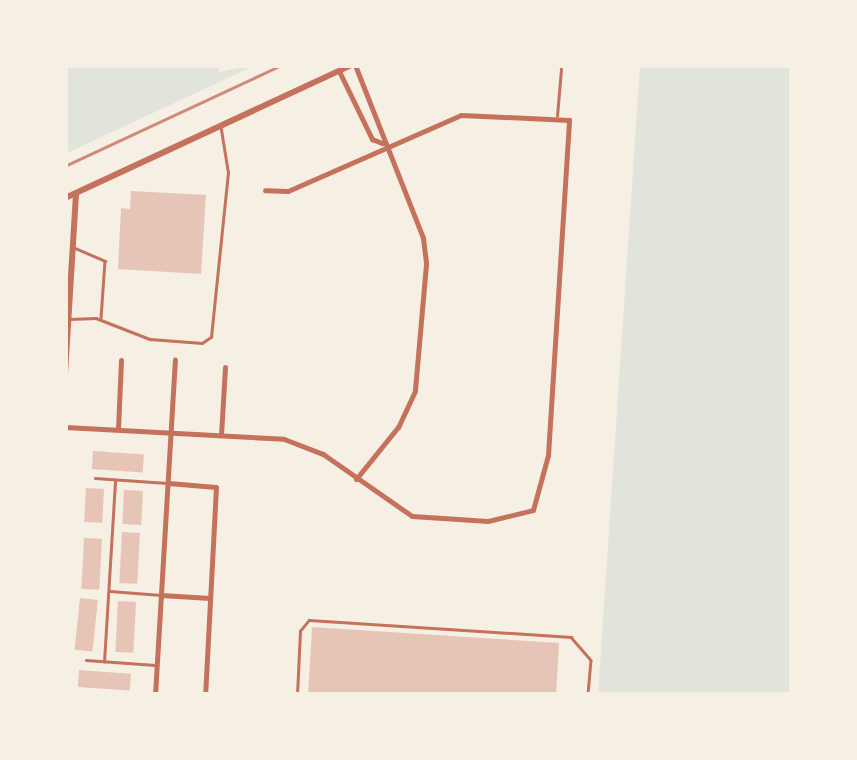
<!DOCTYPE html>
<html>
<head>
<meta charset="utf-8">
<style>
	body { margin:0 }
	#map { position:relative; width:857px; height:760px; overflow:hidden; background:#f6efe4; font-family:"Roboto Serif",serif }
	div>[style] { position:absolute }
	.green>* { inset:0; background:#e2e4dc }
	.building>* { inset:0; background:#e6c5b7; transform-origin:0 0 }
	.service>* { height:2.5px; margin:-1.25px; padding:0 1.25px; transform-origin:1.25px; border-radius:1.25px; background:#c5725c }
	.minor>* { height:5px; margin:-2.5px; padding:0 2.5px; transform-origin:2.5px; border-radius:2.5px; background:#c5725c }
	.tertiary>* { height:6px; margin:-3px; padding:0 3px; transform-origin:3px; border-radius:3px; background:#c5725c }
	.rail>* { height:2.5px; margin:-1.25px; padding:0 1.25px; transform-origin:1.25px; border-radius:1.25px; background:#cf8b77 }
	span { translate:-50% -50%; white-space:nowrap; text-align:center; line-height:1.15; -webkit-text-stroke:10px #f6efe4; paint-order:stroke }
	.frame { position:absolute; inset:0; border:68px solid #f6efe4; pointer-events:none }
</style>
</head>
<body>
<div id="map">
	<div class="green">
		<i style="clip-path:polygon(65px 65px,218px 65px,219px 72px,256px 65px,65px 154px)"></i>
		<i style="clip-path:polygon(640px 65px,792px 65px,792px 695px,598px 695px)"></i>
	</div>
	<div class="building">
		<i style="clip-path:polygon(131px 191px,206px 195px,201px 274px,118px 269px,121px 208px,130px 209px)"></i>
		<i style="left:93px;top:451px;width:51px;height:18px;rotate:4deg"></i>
		<i style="left:86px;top:488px;width:18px;height:34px;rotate:3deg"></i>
		<i style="left:124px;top:490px;width:19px;height:34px;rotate:3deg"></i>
		<i style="left:122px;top:532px;width:18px;height:51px;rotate:3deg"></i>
		<i style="left:84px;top:538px;width:18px;height:51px;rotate:3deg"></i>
		<i style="left:80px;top:598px;width:18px;height:52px;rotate:6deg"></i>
		<i style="left:118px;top:601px;width:18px;height:51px;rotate:3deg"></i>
		<i style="clip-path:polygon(312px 627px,559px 643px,556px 695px,308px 695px)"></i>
		<i style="left:79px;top:670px;width:52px;height:17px;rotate:4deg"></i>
	</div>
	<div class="service">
		<i style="left:557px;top:116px;width:47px;rotate:-85.1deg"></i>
		<i style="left:75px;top:248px;width:33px;rotate:23deg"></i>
		<i style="left:105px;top:261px;width:57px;rotate:94deg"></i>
		<i style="left:70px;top:319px;width:26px;rotate:-2deg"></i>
		<i style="left:96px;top:318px;width:58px;rotate:21.3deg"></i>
		<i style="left:150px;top:339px;width:52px;rotate:4.4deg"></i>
		<i style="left:202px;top:343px;width:11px;rotate:-34deg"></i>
		<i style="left:211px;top:337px;width:165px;rotate:-84.1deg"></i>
		<i style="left:228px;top:173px;width:44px;rotate:-99.2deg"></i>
		<i style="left:95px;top:478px;width:72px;rotate:4deg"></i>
		<i style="left:110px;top:591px;width:51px;rotate:4.5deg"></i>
		<i style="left:86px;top:660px;width:69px;rotate:4.1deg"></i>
		<i style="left:104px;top:662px;width:182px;rotate:-86.5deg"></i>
		<i style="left:297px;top:695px;width:64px;rotate:-87.3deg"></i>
		<i style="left:300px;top:631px;width:14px;rotate:-51deg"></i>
		<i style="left:309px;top:620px;width:263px;rotate:3.7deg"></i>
		<i style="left:571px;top:637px;width:30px;rotate:49deg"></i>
		<i style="left:591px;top:660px;width:35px;rotate:95deg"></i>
	</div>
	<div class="minor">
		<i style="left:355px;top:65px;width:186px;rotate:68.5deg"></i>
		<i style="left:423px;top:238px;width:26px;rotate:83deg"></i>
		<i style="left:426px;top:264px;width:127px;rotate:95deg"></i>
		<i style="left:415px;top:391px;width:40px;rotate:115deg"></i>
		<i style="left:398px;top:427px;width:67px;rotate:128.9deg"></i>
		<i style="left:339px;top:71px;width:76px;rotate:64.1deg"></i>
		<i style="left:372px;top:139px;width:11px;rotate:22deg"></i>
		<i style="left:65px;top:427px;width:219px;rotate:3.1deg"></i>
		<i style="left:284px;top:439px;width:42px;rotate:21deg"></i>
		<i style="left:323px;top:454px;width:108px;rotate:34.9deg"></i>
		<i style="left:412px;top:516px;width:76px;rotate:3.8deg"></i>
		<i style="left:488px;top:521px;width:46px;rotate:-13.7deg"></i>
		<i style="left:533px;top:510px;width:57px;rotate:-74.7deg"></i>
		<i style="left:548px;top:455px;width:336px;rotate:-86.4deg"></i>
		<i style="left:569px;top:120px;width:108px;rotate:-177.3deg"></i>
		<i style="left:461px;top:115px;width:189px;rotate:156.3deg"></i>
		<i style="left:288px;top:191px;width:23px;rotate:-178deg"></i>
		<i style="left:118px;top:429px;width:69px;rotate:-87.5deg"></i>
		<i style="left:221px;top:435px;width:68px;rotate:-86.6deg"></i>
		<i style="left:168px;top:483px;width:48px;rotate:4.8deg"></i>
		<i style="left:216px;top:487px;width:208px;rotate:93deg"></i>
		<i style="left:161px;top:595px;width:49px;rotate:3.5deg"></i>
		<i style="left:155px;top:695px;width:336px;rotate:-86.6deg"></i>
	</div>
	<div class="tertiary">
		<i style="left:65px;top:198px;width:315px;rotate:-24.9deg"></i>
		<i style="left:65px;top:374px;width:181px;rotate:-86.5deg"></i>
	</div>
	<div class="rail">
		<i style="left:65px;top:166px;width:239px;rotate:-25deg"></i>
	</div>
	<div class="frame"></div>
</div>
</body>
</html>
